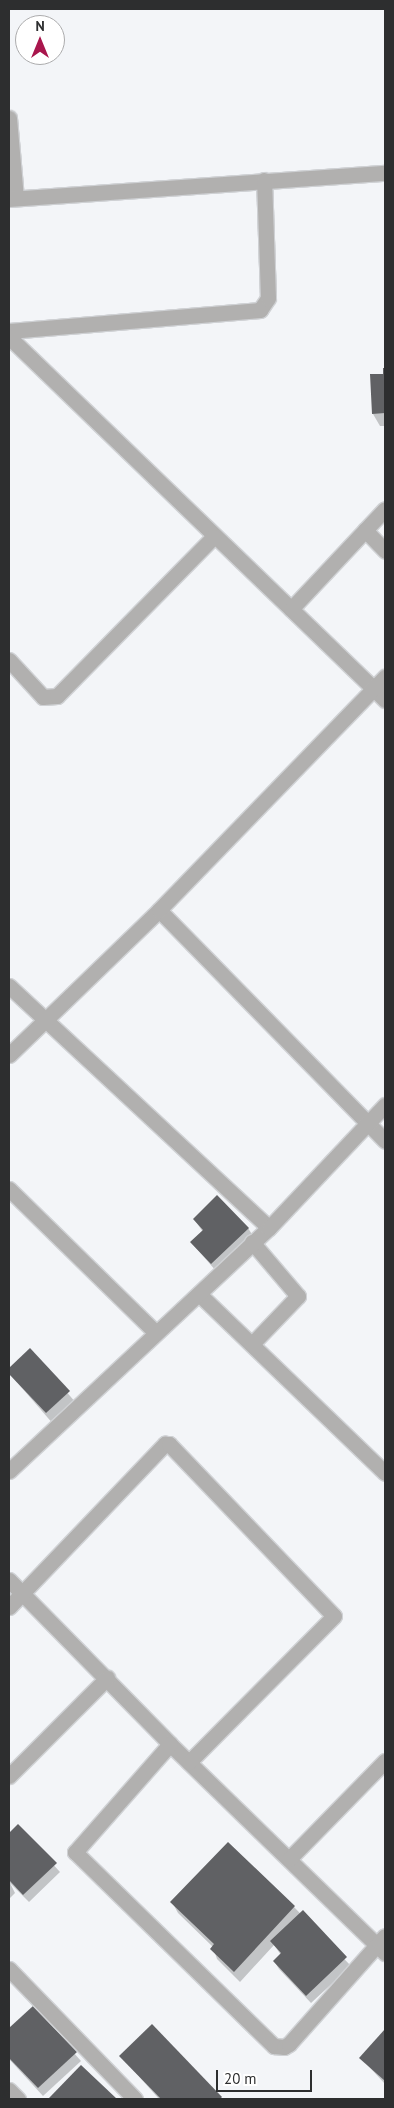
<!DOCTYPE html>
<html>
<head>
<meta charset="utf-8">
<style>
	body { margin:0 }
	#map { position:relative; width:394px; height:2108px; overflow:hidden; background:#f3f5f8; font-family:"PT Sans",sans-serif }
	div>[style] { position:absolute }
	.shadow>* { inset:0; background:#0003; transform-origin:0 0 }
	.building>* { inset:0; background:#606164 }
	.roads { filter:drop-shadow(1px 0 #cfd1d4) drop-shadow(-1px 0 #cfd1d4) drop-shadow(0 1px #cfd1d4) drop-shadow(0 -1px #cfd1d4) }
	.lane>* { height:15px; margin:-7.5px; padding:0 7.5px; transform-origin:7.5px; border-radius:7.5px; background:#b1b0af }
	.street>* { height:15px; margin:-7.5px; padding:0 7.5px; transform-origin:7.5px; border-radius:7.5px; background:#b1b0af }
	span { translate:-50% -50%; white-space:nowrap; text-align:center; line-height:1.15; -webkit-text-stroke:5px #fff; paint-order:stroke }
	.frame { position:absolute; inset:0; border:10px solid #2d2e2f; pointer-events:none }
	.north { position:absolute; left:15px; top:15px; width:50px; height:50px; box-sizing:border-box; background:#fff; border:1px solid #ababac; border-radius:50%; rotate:0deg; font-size:14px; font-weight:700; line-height:20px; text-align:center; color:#2d2e2f }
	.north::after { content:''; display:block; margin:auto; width:18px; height:22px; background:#a9164d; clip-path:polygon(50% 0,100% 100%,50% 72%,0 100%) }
	.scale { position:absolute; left:216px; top:2070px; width:96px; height:22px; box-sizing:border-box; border:2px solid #2d2e2f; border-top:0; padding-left:6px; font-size:15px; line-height:18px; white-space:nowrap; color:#2d2e2f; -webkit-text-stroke:4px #fff; paint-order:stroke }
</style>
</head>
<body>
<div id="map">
	<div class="shadow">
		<i style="clip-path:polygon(385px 369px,385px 426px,380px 426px,373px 414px)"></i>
		<i style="clip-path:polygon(194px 1219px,248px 1228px,253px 1236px,216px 1271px,191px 1242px,203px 1232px)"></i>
		<i style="left:30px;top:1350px;width:67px;height:31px;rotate:49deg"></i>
		<i style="clip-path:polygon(18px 1826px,60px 1872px,29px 1902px,10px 1883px,15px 1893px,9px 1899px,9px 1835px)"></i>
		<i style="clip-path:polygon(172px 1902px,294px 1907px,351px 1966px,311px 2003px,279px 1969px,274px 1961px,281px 1955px,274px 1945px,240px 1982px,217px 1959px,213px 1947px,178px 1913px)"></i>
		<i style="clip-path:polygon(33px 2007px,81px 2061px,43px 2096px,9px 2059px,9px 2030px)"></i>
		<i style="clip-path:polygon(385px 2031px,385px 2084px,361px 2058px)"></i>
		<i style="clip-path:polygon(121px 2056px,221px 2098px,221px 2099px,159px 2099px)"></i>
		<i style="clip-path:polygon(81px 2067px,115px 2099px,52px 2099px)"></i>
	</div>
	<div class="building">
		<i style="clip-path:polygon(383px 368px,385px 368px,385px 413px,372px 414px,370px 374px,383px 374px)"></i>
		<i style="clip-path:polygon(217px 1195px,249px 1228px,211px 1264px,190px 1242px,203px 1230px,193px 1219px)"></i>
		<i style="clip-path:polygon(30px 1348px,70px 1391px,46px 1413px,9px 1374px,9px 1368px)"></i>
		<i style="clip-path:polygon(18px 1824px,57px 1863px,23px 1895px,9px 1880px,9px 1833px)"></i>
		<i style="clip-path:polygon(228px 1842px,295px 1906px,234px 1972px,210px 1949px,214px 1944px,170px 1902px)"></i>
		<i style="clip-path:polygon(303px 1910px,347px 1957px,306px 1996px,273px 1961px,281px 1953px,270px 1941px)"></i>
		<i style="clip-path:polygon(33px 2006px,77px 2052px,38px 2088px,9px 2058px,9px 2028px)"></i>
		<i style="clip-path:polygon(152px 2024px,222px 2097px,220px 2099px,161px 2099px,119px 2056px)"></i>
		<i style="clip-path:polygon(385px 2029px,385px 2081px,359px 2058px)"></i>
		<i style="clip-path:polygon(81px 2065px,117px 2099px,49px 2098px)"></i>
	</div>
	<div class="roads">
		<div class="lane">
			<i style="left:373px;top:688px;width:17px;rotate:45deg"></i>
			<i style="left:252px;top:1242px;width:71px;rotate:49.6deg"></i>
			<i style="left:298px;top:1296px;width:65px;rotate:133.8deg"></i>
		</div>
		<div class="street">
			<i style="left:9px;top:118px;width:80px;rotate:85deg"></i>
			<i style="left:9px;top:199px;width:377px;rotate:-4deg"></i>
			<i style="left:9px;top:331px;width:252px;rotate:-4.8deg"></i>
			<i style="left:260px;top:310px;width:14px;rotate:-56deg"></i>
			<i style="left:268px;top:298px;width:118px;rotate:-91.9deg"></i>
			<i style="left:9px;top:337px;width:506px;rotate:43.96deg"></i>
			<i style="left:365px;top:530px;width:29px;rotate:46deg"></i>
			<i style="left:291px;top:609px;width:137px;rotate:-46.8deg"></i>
			<i style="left:9px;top:660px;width:50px;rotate:47.4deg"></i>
			<i style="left:43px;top:697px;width:14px;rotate:-4deg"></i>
			<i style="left:57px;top:696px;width:223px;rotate:-45.5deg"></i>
			<i style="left:159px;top:910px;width:323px;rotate:45.6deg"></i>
			<i style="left:9px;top:986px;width:355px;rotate:42.9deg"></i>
			<i style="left:9px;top:1055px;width:209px;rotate:-44deg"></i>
			<i style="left:159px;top:910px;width:325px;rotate:-45.9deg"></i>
			<i style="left:9px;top:1189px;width:204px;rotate:44.4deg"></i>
			<i style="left:199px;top:1294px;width:258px;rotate:43.9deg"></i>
			<i style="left:9px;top:1471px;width:356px;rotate:-43.1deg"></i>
			<i style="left:269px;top:1228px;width:169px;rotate:-46.7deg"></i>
			<i style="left:9px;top:1580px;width:230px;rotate:45.5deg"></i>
			<i style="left:170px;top:1744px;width:300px;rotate:44.2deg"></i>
			<i style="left:9px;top:1607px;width:226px;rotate:-46.3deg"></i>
			<i style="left:165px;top:1444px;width:4px"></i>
			<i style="left:169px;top:1444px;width:238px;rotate:46.2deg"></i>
			<i style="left:334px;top:1616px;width:206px;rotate:134.8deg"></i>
			<i style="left:170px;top:1744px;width:144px;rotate:131.3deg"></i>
			<i style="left:75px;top:1852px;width:278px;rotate:44.3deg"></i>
			<i style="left:274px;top:2046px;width:10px;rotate:6deg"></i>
			<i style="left:284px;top:2047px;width:6px;rotate:-31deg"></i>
			<i style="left:289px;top:2044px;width:144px;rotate:-48.4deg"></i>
			<i style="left:9px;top:1776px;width:139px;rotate:-45deg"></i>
			<i style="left:289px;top:1859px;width:137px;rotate:-45.6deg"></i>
			<i style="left:9px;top:1969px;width:181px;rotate:45.9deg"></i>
			<i style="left:9px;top:2090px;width:13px;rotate:45deg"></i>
		</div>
	</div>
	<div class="frame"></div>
	<div class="north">N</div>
	<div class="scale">20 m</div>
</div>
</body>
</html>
